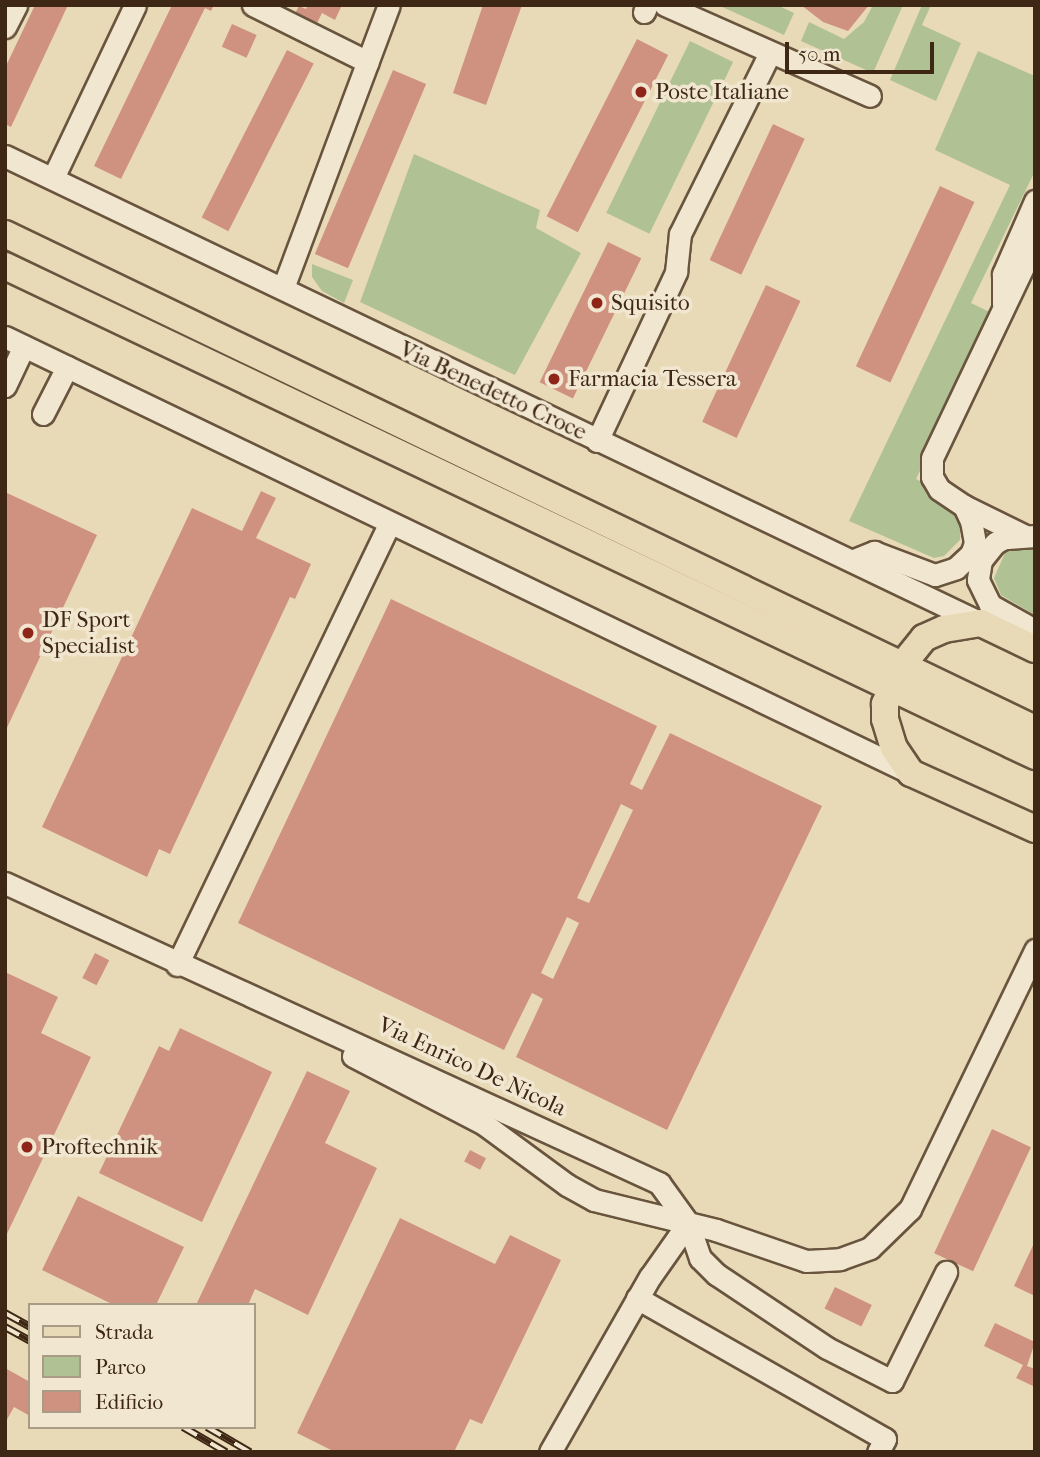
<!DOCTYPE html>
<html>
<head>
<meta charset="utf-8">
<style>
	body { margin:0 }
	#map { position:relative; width:1040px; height:1457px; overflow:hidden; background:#e9dab7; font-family:"IM FELL French Canon",serif }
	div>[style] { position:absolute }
	.green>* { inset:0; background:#b0c193; transform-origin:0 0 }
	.building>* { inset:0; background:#d09280; transform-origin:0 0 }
	.roads { filter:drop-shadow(2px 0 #69543e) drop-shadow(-2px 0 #69543e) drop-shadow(0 2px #69543e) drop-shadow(0 -2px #69543e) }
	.minor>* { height:21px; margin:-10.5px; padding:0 10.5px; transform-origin:10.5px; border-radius:10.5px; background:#f1e7d0 }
	.major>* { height:26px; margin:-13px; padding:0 13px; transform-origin:13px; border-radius:13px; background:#e9dab7 }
	.rail>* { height:8px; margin-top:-4px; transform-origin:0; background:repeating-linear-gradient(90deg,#f1e7d0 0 16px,#3e2815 0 32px); box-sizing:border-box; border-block:2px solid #3e2815 }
	.dots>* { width:19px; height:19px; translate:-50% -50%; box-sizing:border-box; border:4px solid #f1e7d0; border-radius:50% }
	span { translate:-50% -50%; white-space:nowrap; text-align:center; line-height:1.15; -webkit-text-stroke:7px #f1e7d0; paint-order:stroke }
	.poi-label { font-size:23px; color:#3e2815 }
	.left { translate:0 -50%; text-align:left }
	.street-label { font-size:23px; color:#3e2815 }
	.frame { position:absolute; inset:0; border:7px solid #3e2815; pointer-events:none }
	.legend { position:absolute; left:28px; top:1303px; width:228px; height:126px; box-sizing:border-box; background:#f1e7d0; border:2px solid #a99b85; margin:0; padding:9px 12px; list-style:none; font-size:21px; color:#3e2815 }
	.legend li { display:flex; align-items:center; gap:14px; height:35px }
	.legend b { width:35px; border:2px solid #a99b85 }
	.scale { position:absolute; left:785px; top:42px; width:149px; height:32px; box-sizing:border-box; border:4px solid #3e2815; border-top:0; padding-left:9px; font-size:21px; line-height:24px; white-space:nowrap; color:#3e2815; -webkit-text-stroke:5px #f1e7d0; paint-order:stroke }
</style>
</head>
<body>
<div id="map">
	<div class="green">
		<i style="clip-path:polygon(718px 5px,777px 5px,794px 13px,784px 35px)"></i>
		<i style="clip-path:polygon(873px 5px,903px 5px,873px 73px,801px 41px,809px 22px,844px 39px,864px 22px)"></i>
		<i style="clip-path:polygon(922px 5px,931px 5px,922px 25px,961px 43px,936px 101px,890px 80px)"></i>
		<i style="left:690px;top:41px;width:48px;height:191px;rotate:26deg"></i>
		<i style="clip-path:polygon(978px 51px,1035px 76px,1035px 171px,971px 303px,996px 315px,916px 479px,938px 490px,961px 518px,960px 540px,944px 556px,934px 558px,849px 521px,1010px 185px,935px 150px)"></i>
		<i style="clip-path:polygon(414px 154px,540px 210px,536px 228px,581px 253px,515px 375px,360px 302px)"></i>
		<i style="clip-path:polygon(312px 264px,353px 280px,344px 303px,322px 291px,312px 277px)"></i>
		<i style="clip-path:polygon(1022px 547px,1035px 550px,1035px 615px,1001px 595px,994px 578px,1005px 553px)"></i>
	</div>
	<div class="building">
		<i style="clip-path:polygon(35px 5px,68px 5px,11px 127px,5px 124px,5px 68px)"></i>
		<i style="clip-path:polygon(172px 5px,214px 5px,211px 11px,205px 8px,121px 179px,94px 166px)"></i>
		<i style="clip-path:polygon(308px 5px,342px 5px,335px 20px,322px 13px,315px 27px,293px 17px,299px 6px,306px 9px)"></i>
		<i style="clip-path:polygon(483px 5px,522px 5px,486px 105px,453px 93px)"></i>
		<i style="clip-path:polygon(801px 5px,869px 5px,848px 31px,823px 22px)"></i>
		<i style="left:232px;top:24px;width:27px;height:25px;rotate:24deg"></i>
		<i style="left:637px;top:39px;width:35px;height:199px;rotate:27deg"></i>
		<i style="left:287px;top:50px;width:30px;height:188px;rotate:27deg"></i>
		<i style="left:393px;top:70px;width:36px;height:200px;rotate:23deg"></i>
		<i style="left:773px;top:124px;width:35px;height:150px;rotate:25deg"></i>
		<i style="left:940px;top:186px;width:38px;height:199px;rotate:25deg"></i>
		<i style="left:608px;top:242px;width:37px;height:156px;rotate:26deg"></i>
		<i style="left:766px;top:285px;width:38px;height:151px;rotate:25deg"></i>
		<i style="clip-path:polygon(261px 491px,276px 498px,256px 538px,311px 564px,295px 599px,290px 597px,170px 854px,159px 849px,147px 877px,42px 827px,192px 508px,242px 531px)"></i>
		<i style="clip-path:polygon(5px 492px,97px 535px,5px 732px)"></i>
		<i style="clip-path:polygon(evenodd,391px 599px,657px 726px,630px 784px,642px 790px,670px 733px,822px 806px,667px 1130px,516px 1057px,543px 999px,538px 996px,532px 993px,504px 1050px,238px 923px,391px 599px,621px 804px,633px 810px,589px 903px,577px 898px,621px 804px,391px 599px,567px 917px,579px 923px,553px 979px,541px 973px,567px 917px)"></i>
		<i style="left:95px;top:953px;width:16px;height:28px;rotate:27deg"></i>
		<i style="clip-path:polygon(5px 972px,58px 997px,41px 1033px,91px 1057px,5px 1238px)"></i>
		<i style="clip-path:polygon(180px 1028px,272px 1072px,202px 1222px,99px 1173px,159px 1046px,169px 1051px)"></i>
		<i style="clip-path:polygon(307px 1071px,350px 1091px,325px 1143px,377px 1168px,308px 1315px,255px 1289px,248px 1305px,196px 1305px)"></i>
		<i style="left:992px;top:1129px;width:43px;height:137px;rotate:25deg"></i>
		<i style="left:470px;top:1150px;width:18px;height:13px;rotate:27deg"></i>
		<i style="clip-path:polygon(78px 1196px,184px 1247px,156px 1305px,114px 1305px,42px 1270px)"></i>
		<i style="clip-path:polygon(400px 1218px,495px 1264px,510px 1235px,561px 1260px,482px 1424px,470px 1419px,454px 1452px,335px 1452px,297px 1433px)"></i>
		<i style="clip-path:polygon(1035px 1241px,1035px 1296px,1014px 1286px)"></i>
		<i style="left:835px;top:1287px;width:41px;height:24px;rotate:26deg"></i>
		<i style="clip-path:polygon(995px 1323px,1035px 1342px,1027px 1366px,1035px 1369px,1033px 1386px,1016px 1378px,1023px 1365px,984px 1346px)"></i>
		<i style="clip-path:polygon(5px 1368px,30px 1382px,30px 1416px,14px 1407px,5px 1423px)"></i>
	</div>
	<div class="roads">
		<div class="minor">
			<i style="left:253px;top:5px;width:128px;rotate:26.4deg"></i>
			<i style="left:665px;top:5px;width:224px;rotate:23.9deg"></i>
			<i style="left:644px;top:12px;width:8px;rotate:-67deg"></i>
			<i style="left:5px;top:27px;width:25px;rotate:-63deg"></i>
			<i style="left:5px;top:156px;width:1082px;rotate:25.57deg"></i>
			<i style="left:53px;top:178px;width:191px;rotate:-64.6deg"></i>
			<i style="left:283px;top:288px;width:302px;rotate:-69.5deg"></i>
			<i style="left:1003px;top:304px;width:30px;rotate:-90deg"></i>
			<i style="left:1003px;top:274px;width:80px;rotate:-66.3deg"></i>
			<i style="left:5px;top:337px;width:1005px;rotate:25.7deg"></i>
			<i style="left:5px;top:386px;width:44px;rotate:-64.6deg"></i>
			<i style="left:43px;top:414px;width:53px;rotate:-62.9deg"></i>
			<i style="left:597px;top:441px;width:187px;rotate:-64.9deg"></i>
			<i style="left:676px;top:272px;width:38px;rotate:-84deg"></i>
			<i style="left:680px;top:234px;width:202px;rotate:-63.6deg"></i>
			<i style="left:964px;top:506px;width:68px;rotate:26.2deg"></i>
			<i style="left:1035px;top:536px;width:31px;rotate:176deg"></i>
			<i style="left:1004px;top:538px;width:10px;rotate:151deg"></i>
			<i style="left:995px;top:543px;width:22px;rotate:129deg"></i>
			<i style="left:981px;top:560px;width:20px;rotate:99deg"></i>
			<i style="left:978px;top:580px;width:28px;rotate:64deg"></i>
			<i style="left:990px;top:605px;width:51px;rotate:29.1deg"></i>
			<i style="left:854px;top:560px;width:22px;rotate:-22deg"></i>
			<i style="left:874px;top:552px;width:65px;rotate:20.7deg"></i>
			<i style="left:935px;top:575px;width:22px;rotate:-18deg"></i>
			<i style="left:956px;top:568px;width:21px;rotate:-43deg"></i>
			<i style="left:971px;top:554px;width:12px;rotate:-70deg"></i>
			<i style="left:975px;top:543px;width:22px;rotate:-100deg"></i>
			<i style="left:971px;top:521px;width:17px;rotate:-115deg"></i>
			<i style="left:964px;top:506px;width:30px;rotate:-146deg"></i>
			<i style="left:939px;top:489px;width:14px;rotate:-120deg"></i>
			<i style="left:932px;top:477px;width:19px;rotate:-90deg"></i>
			<i style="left:932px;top:458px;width:239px;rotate:-64.5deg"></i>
			<i style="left:5px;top:883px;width:720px;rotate:24.64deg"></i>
			<i style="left:659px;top:1183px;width:49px;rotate:54.1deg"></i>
			<i style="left:688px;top:1223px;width:37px;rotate:71deg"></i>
			<i style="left:700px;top:1258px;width:23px;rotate:45deg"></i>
			<i style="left:716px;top:1274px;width:133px;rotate:33.7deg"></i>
			<i style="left:827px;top:1348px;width:73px;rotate:26.9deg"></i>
			<i style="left:892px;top:1381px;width:122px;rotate:-63.6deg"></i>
			<i style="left:177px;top:965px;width:488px;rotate:-64.3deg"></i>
			<i style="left:353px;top:1056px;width:148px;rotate:27.4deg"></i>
			<i style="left:484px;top:1124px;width:103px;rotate:36.3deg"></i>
			<i style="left:567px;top:1185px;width:31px;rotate:29deg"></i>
			<i style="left:594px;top:1200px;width:126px;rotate:13.8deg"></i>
			<i style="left:716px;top:1230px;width:95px;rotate:19deg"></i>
			<i style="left:806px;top:1261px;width:34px;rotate:-3deg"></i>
			<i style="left:840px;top:1259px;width:32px;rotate:-20deg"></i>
			<i style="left:870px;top:1248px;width:56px;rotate:-44.3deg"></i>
			<i style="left:910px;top:1209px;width:288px;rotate:-64.2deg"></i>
			<i style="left:637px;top:1298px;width:285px;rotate:29.6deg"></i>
			<i style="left:885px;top:1439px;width:15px;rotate:118deg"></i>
			<i style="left:550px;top:1452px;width:202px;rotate:-60.3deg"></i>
			<i style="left:650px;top:1277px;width:66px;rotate:-54.9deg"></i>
		</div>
		<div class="major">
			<i style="left:5px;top:234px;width:1143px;rotate:25.67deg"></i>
			<i style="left:5px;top:266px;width:1141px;rotate:25.44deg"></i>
			<i style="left:1035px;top:649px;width:60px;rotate:-154.3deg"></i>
			<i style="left:981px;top:623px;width:37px;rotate:171deg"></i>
			<i style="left:944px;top:629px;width:22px;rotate:156deg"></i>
			<i style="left:924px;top:638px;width:35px;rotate:129deg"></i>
			<i style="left:902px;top:665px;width:43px;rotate:113.6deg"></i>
			<i style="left:885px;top:704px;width:15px;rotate:90deg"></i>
			<i style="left:885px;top:719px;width:30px;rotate:73deg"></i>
			<i style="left:894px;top:748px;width:30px;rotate:56deg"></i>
			<i style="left:911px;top:773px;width:136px;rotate:24.3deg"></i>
		</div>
	</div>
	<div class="rail">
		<i style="left:5px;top:1313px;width:29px;rotate:29deg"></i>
		<i style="left:5px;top:1327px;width:29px;rotate:29deg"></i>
		<i style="left:183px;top:1427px;width:50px;rotate:30.2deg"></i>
		<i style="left:207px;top:1427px;width:50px;rotate:30.2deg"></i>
	</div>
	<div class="dots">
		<i style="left:641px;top:92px;background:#8f2418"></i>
		<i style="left:597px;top:303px;background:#8f2418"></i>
		<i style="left:554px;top:379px;background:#8f2418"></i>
		<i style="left:28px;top:633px;background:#8f2418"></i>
		<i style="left:27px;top:1147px;background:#8f2418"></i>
	</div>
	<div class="poi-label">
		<span class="left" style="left:655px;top:92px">Poste Italiane</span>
		<span class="left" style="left:611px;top:303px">Squisito</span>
		<span class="left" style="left:568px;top:379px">Farmacia Tessera</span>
		<span class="left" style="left:42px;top:633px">DF Sport<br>Specialist</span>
		<span class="left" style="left:41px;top:1147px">Proftechnik</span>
	</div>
	<div class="street-label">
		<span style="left:493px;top:391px;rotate:25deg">Via Benedetto Croce</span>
		<span style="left:472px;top:1067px;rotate:25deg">Via Enrico De Nicola</span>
	</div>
	<div class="frame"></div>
	<ul class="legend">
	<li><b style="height:9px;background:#e9dab7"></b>Strada</li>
	<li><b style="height:19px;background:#b0c193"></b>Parco</li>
	<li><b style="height:19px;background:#d09280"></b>Edificio</li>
	</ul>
	<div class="scale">50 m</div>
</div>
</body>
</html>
